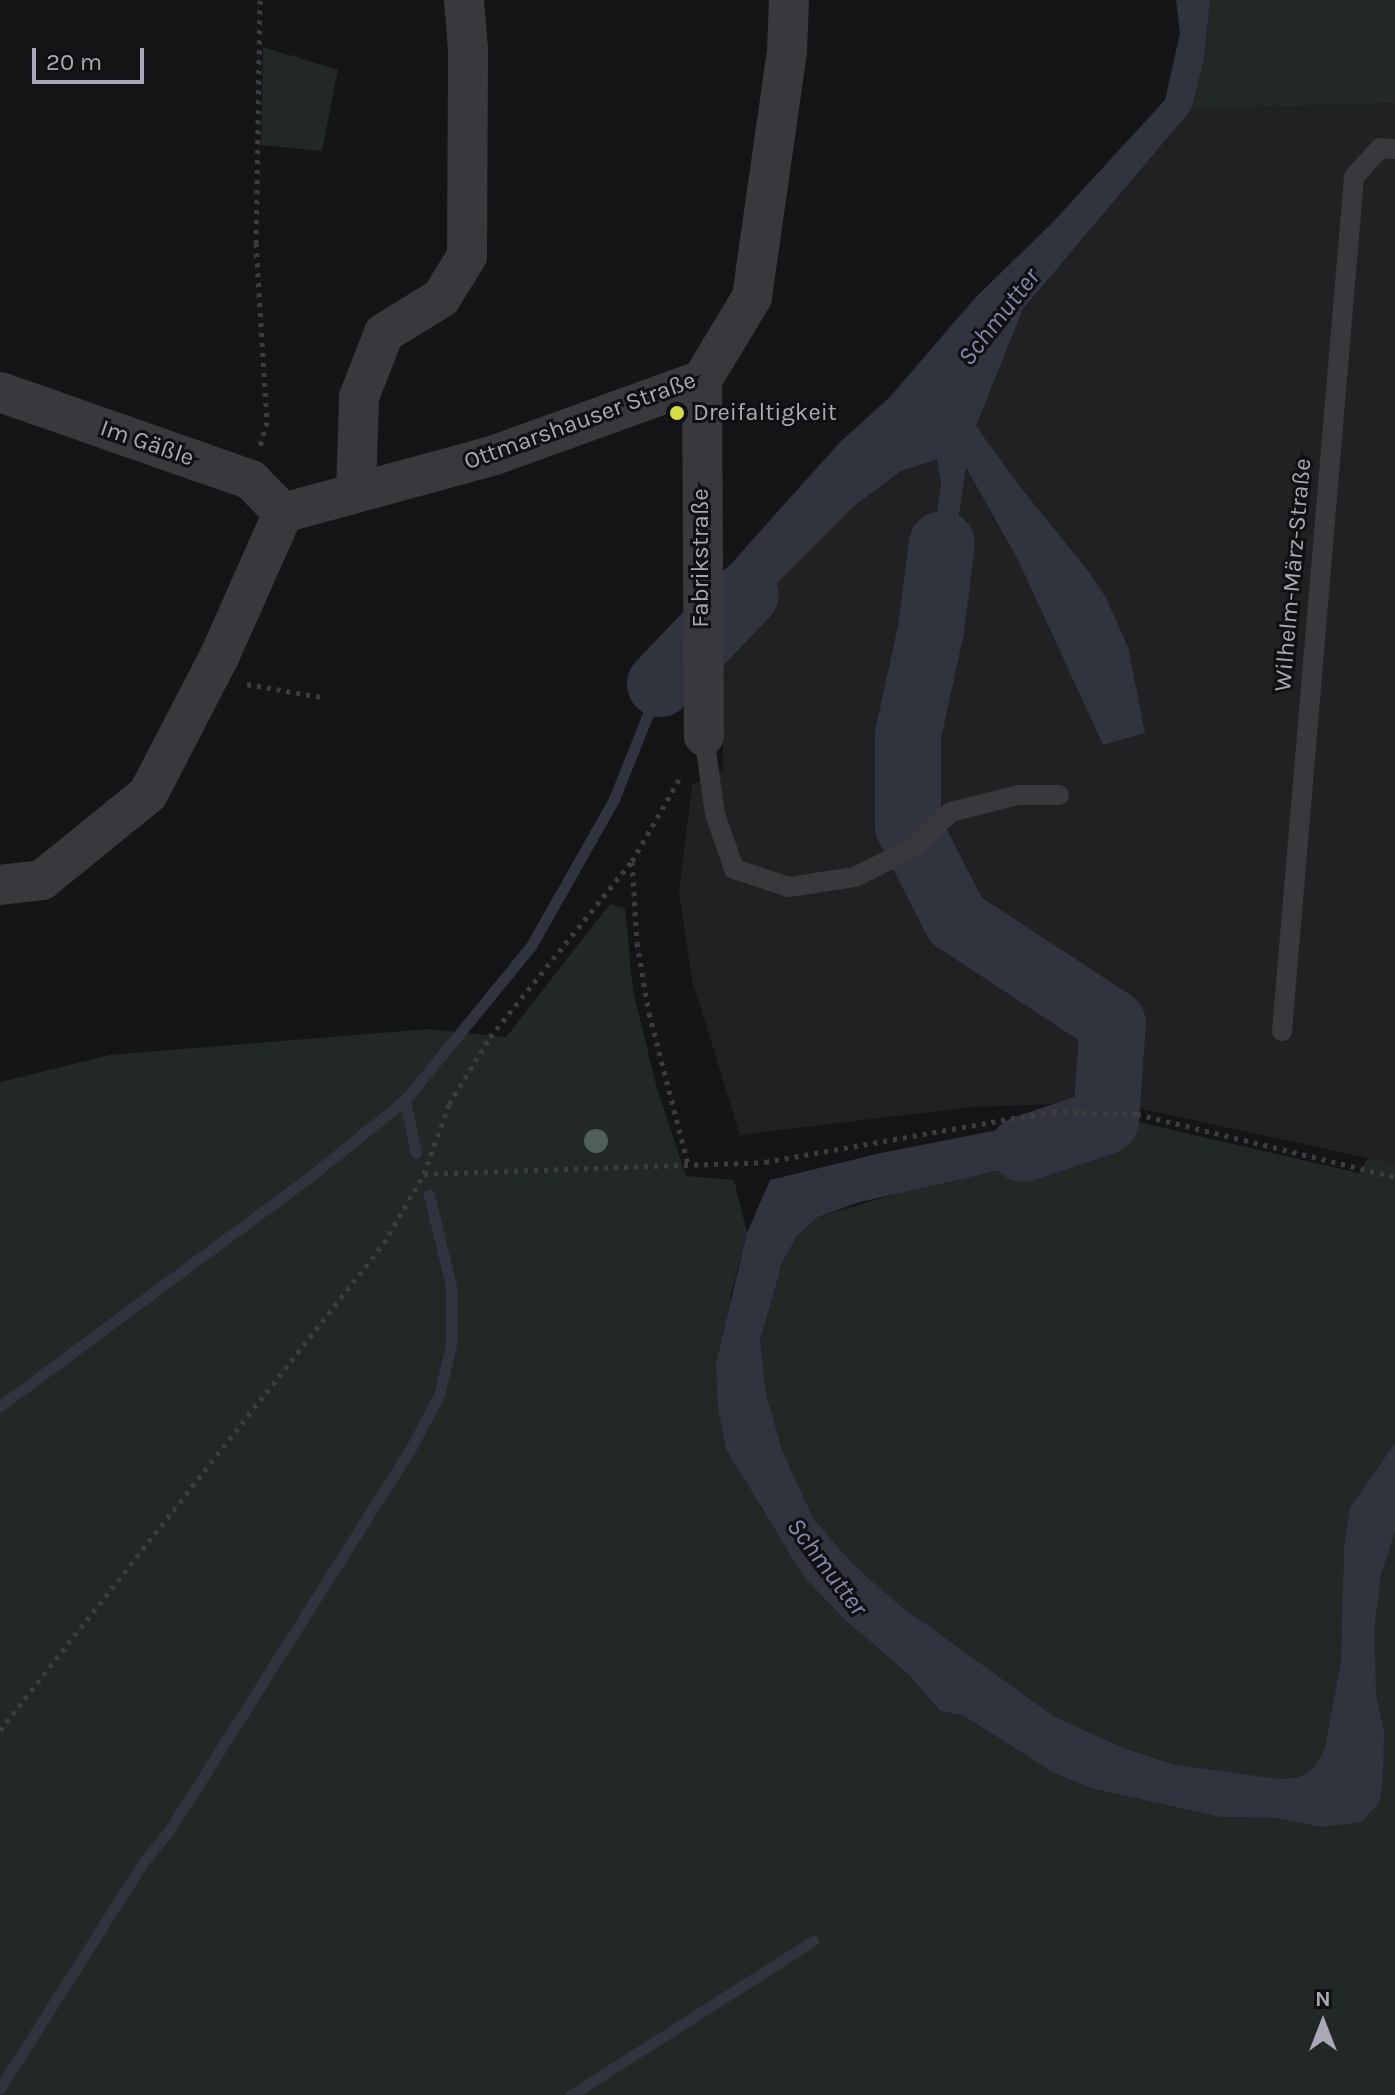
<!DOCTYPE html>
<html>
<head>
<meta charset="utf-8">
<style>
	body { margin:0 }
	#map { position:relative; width:1395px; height:2095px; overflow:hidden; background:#151416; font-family:Karla,sans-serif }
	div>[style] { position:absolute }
	.built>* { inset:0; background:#212023 }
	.green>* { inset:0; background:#212825 }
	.water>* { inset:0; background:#31343f }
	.stream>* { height:11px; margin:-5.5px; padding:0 5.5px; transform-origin:5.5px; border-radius:5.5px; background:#31343f }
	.river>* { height:66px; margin:-33px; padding:0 33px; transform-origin:33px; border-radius:33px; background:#31343f }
	.path>* { height:5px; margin-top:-2.5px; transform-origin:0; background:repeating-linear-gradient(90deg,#3c3c41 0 4px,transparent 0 10px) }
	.lane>* { height:20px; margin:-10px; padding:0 10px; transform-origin:10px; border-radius:10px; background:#39383c }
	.street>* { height:40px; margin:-20px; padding:0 20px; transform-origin:20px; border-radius:20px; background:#39383c }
	.trees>* { width:24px; height:24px; margin:-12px; border-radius:50%; background:#505f58 }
	.dots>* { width:22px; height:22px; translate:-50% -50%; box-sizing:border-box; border:4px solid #100f11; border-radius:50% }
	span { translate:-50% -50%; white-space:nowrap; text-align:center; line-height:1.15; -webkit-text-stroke:6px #100f11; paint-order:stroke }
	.poi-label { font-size:24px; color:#a9a8b4 }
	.left { translate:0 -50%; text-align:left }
	.street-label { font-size:24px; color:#a9a8b4 }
	.water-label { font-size:26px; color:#8288ac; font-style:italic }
	.north { position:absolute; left:1283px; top:1983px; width:80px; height:80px; -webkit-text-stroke:6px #100f11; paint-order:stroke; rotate:0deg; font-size:22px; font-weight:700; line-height:32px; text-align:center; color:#a9a8b4 }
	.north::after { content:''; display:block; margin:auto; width:28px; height:36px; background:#a9a8b4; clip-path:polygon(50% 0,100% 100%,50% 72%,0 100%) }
	.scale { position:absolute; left:32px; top:48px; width:112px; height:36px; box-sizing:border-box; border:4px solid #a9a8b4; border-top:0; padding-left:10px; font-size:24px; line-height:28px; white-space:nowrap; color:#a9a8b4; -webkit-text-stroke:6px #100f11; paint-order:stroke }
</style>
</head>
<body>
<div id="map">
	<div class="built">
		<i style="clip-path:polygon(1395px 103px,1395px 1164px,1137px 1108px,1058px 1104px,972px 1107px,740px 1135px,692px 980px,679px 892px,692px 785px,723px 769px,722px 638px,854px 506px,901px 471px,938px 460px,941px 484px,920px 634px,940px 636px,965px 467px,1018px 560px,1103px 745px,1090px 573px,1018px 484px,976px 426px,1023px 309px,1191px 110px)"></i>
	</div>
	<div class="green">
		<i style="clip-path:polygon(1210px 0,1395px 0,1395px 103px,1191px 110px,1204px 60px)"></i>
		<i style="clip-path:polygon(263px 47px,338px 70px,322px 151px,261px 145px)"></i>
		<i style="clip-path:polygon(610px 904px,625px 908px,633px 990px,656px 1085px,686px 1176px,734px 1180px,747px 1233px,730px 1299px,759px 1505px,784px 1538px,804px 1577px,846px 1621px,908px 1674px,940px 1711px,964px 1716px,1052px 1772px,1090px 1788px,1220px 1817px,1275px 1818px,1320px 1827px,1380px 1801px,1384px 1730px,1376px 1695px,1375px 1625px,1381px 1576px,1395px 1531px,1395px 2095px,0 2095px,0 1082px,109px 1055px,429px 1029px,506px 1037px)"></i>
		<i style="clip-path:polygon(1121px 1118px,1359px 1173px,1368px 1158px,1395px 1164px,1395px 1443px,1350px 1507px,1344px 1544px,1341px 1661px,1333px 1716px,1325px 1748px,1314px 1768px,1299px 1777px,1280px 1779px,1172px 1764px,1124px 1748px,1055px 1717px,898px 1604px,851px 1562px,813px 1518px,783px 1452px,766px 1394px,760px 1340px,769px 1302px,782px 1263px,797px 1236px,818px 1217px,926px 1185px,1090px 1154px,1116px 1137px)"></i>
	</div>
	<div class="water">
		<i style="clip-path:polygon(1176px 0,1210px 0,1204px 60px,1191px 110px,1023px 309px,976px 426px,1018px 484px,1090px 573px,1106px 598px,1128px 647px,1145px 733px,1103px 745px,1018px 560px,966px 468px,940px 637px,920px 634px,941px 484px,937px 460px,901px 471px,854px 506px,722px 638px,721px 575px,841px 441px,889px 398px,975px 298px,1052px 223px,1165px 100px,1180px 33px)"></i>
		<i style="clip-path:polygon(1064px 1117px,1121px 1118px,1116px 1137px,1090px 1154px,1024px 1165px,860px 1202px,818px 1217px,797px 1236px,782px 1263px,760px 1340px,766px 1394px,783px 1452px,813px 1518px,851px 1562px,898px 1604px,1055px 1717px,1124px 1748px,1172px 1764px,1280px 1779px,1299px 1777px,1314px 1768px,1325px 1748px,1341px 1661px,1344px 1544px,1350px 1507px,1395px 1443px,1395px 1531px,1381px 1576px,1375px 1625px,1376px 1695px,1384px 1730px,1383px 1776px,1380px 1801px,1362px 1822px,1320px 1827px,1275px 1818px,1220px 1817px,1090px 1788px,1052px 1772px,964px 1716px,940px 1711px,908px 1674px,846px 1621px,804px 1577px,726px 1449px,718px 1407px,716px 1364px,747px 1233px,770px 1180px,881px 1153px)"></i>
	</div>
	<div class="stream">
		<i style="left:405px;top:1100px;width:54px;rotate:78.3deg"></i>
		<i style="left:0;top:1406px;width:387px;rotate:-36.5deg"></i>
		<i style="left:311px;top:1176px;width:121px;rotate:-39deg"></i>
		<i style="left:405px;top:1100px;width:199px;rotate:-50.7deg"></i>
		<i style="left:531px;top:946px;width:169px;rotate:-60.5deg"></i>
		<i style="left:614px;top:799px;width:124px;rotate:-68.2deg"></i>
		<i style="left:0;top:2088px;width:269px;rotate:-57.6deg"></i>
		<i style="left:144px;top:1861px;width:35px;rotate:-50deg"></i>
		<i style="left:167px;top:1834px;width:454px;rotate:-57.7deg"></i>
		<i style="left:410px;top:1450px;width:62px;rotate:-62.2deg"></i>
		<i style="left:439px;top:1395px;width:51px;rotate:-76.5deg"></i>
		<i style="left:451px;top:1345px;width:59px;rotate:-90deg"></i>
		<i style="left:451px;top:1286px;width:94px;rotate:-103.6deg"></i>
		<i style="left:571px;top:2095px;width:287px;rotate:-32.5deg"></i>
	</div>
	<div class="river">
		<i style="left:942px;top:544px;width:86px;rotate:97.4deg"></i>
		<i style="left:931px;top:629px;width:108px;rotate:102.2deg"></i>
		<i style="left:908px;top:735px;width:91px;rotate:90deg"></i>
		<i style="left:908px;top:826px;width:106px;rotate:62.9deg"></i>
		<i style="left:956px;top:920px;width:188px;rotate:33.3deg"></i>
		<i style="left:660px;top:684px;width:124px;rotate:-46.3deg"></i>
		<i style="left:1023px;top:1149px;width:88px;rotate:-18.6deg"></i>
		<i style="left:1106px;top:1121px;width:86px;rotate:-86deg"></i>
	</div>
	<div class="path">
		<i style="left:260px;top:0;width:243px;rotate:90.9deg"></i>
		<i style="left:256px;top:243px;width:179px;rotate:86.5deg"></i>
		<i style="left:267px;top:422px;width:25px;rotate:106deg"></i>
		<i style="left:247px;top:684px;width:75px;rotate:10deg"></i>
		<i style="left:632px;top:862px;width:81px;rotate:86.5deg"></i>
		<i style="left:637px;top:943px;width:71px;rotate:80.3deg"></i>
		<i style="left:649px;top:1013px;width:156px;rotate:75.5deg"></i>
		<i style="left:424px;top:1174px;width:341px;rotate:-2deg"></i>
		<i style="left:765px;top:1162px;width:292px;rotate:-10deg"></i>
		<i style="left:1053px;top:1111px;width:84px;rotate:2deg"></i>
		<i style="left:1137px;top:1114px;width:266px;rotate:13.7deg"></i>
		<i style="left:0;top:1730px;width:620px;rotate:-51.74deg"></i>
		<i style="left:384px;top:1243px;width:80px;rotate:-59.9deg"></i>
		<i style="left:424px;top:1174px;width:74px;rotate:-70.3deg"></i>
		<i style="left:449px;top:1104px;width:79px;rotate:-58.5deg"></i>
		<i style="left:490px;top:1037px;width:226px;rotate:-51.1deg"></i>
		<i style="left:632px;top:861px;width:96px;rotate:-60deg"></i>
	</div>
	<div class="lane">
		<i style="left:704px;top:736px;width:79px;rotate:82deg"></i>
		<i style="left:715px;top:814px;width:58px;rotate:70.9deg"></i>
		<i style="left:734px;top:869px;width:58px;rotate:18.1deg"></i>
		<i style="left:789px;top:887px;width:67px;rotate:-8.6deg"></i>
		<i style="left:855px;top:877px;width:65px;rotate:-26.6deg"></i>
		<i style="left:913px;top:848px;width:52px;rotate:-43.5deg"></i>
		<i style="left:951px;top:812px;width:69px;rotate:-14.2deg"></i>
		<i style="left:1018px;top:795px;width:41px"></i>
		<i style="left:1282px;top:1031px;width:857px;rotate:-85.18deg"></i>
		<i style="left:1354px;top:177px;width:39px;rotate:-48deg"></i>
		<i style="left:1380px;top:148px;width:15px;rotate:4deg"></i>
	</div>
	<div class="street">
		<i style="left:702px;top:380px;width:356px;rotate:89.7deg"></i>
		<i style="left:0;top:392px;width:266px;rotate:19.3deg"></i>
		<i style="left:251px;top:480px;width:46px;rotate:45.9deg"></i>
		<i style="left:356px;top:493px;width:96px;rotate:-88.2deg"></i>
		<i style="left:359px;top:397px;width:69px;rotate:-68.7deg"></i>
		<i style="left:384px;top:333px;width:67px;rotate:-31.6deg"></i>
		<i style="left:441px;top:298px;width:49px;rotate:-58.2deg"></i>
		<i style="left:467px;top:256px;width:207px;rotate:-89.7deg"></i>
		<i style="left:468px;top:49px;width:49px;rotate:-94.7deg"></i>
		<i style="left:0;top:885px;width:42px;rotate:-6.8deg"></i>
		<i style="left:42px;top:880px;width:136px;rotate:-39.1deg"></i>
		<i style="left:148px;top:794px;width:157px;rotate:-62.6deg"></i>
		<i style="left:220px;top:655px;width:155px;rotate:-66.1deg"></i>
		<i style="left:283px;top:513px;width:220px;rotate:-15.3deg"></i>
		<i style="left:495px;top:455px;width:220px;rotate:-19.9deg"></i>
		<i style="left:702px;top:380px;width:97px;rotate:-58.9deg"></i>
		<i style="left:752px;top:297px;width:248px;rotate:-81.9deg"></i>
		<i style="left:787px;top:51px;width:51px;rotate:-87.8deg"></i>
	</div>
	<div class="trees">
		<i style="left:596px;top:1141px"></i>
	</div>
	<div class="dots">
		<i style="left:677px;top:413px;background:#d5dd45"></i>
	</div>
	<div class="poi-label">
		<span class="left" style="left:693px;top:413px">Dreifaltigkeit</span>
	</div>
	<div class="street-label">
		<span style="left:580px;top:421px;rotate:-20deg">Ottmarshauser Straße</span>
		<span style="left:147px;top:443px;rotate:19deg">Im Gäßle</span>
		<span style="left:701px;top:558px;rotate:-90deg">Fabrikstraße</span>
		<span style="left:1293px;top:575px;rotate:-85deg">Wilhelm-März-Straße</span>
	</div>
	<div class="water-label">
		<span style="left:999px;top:317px;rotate:-52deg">Schmutter</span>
		<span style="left:827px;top:1567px;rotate:53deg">Schmutter</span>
	</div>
	<div class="north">N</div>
	<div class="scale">20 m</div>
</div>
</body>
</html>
